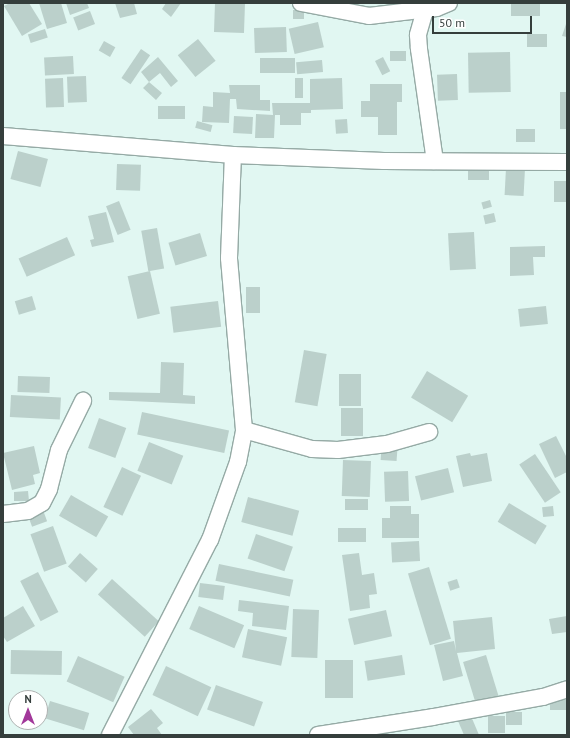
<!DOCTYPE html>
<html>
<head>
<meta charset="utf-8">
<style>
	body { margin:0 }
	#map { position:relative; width:570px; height:738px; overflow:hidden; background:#e1f7f2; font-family:"PT Sans",sans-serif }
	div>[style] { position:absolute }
	.building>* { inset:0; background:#bbd0cb; transform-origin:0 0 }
	.roads { filter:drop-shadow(1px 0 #95aaa5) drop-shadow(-1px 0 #95aaa5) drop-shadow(0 1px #95aaa5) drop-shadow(0 -1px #95aaa5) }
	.minor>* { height:16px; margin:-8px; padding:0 8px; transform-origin:8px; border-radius:8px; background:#fff }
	span { translate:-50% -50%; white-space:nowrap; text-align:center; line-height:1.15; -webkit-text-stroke:4px #fff; paint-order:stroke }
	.frame { position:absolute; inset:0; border:4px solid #353e3c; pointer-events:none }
	.north { position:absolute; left:8px; top:690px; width:40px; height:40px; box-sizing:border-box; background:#fff; border:1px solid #aeb2b1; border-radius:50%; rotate:0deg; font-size:11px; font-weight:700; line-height:16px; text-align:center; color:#353e3c }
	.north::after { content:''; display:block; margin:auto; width:14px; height:18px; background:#a2389a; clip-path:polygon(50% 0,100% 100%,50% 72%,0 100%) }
	.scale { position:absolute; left:432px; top:16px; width:100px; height:18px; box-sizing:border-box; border:2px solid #353e3c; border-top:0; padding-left:5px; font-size:12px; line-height:14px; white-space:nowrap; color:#353e3c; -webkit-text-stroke:3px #fff; paint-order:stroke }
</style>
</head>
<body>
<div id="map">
	<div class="building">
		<i style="clip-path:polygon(10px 3px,29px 3px,42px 24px,22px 36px,4px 6px)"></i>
		<i style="clip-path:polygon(39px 3px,61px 3px,67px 23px,47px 29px)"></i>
		<i style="clip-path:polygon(66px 3px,87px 3px,89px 8px,70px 15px)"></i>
		<i style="clip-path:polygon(115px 3px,134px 3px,137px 14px,120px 18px)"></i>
		<i style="clip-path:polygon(166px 3px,181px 3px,171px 17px,162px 9px)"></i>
		<i style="left:215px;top:3px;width:30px;height:29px;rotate:2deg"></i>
		<i style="left:511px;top:3px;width:29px;height:13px"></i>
		<i style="left:293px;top:10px;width:11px;height:9px"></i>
		<i style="left:90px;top:11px;width:14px;height:18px;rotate:69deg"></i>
		<i style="clip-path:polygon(567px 21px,567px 37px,562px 36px)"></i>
		<i style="left:318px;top:22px;width:26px;height:30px;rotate:77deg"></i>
		<i style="left:286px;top:27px;width:25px;height:32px;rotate:88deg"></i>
		<i style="left:45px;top:29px;width:9px;height:18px;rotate:72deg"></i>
		<i style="left:547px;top:34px;width:13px;height:20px;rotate:90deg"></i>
		<i style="left:198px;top:39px;width:28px;height:26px;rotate:51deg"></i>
		<i style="left:104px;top:41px;width:13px;height:11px;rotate:29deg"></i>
		<i style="left:141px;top:49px;width:11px;height:35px;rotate:34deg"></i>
		<i style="left:390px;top:51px;width:16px;height:10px"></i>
		<i style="left:510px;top:52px;width:40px;height:42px;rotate:89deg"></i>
		<i style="left:73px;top:56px;width:18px;height:29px;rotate:87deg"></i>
		<i style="clip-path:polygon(158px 57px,178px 81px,171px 87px,160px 73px,149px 82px,162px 93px,156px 100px,143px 88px,149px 82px,141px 72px)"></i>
		<i style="left:383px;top:57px;width:16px;height:9px;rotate:63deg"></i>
		<i style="left:295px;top:58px;width:15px;height:35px;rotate:90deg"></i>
		<i style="left:322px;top:60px;width:12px;height:26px;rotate:85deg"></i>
		<i style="left:457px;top:74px;width:26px;height:20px;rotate:88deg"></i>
		<i style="left:86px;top:76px;width:26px;height:19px;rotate:88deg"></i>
		<i style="left:63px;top:78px;width:29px;height:18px;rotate:88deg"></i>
		<i style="left:295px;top:78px;width:8px;height:20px"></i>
		<i style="clip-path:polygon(342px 78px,343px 109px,311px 110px,311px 113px,301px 113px,301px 125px,280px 125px,280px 115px,275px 115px,274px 138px,255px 138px,256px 114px,273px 115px,272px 103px,310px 103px,310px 79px)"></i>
		<i style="clip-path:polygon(370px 84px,402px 84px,402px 102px,397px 102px,397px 135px,378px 135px,378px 117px,361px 117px,361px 101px,370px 101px)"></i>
		<i style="clip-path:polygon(229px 85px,260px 85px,260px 100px,270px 100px,270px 111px,237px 109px,236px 99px,230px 99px,229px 123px,202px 122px,203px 106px,213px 107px,213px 92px,230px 93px)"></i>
		<i style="left:560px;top:92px;width:7px;height:37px"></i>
		<i style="left:185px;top:106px;width:13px;height:27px;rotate:90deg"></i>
		<i style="left:234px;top:116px;width:19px;height:17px;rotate:3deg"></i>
		<i style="left:347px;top:119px;width:14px;height:12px;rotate:86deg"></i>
		<i style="left:197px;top:121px;width:16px;height:7px;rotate:15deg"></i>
		<i style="left:516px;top:129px;width:19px;height:13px"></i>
		<i style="left:18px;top:151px;width:31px;height:29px;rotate:15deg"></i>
		<i style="left:117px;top:164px;width:24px;height:26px;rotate:2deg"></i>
		<i style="left:468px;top:168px;width:21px;height:12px"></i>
		<i style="left:506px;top:168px;width:19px;height:27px;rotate:3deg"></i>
		<i style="left:554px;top:181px;width:13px;height:21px"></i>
		<i style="left:490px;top:200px;width:7px;height:9px;rotate:74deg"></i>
		<i style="left:119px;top:201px;width:31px;height:14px;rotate:68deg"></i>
		<i style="clip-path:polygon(106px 212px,114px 242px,92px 247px,90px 240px,94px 239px,88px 216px)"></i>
		<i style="left:494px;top:213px;width:9px;height:11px;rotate:77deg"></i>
		<i style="left:157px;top:228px;width:41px;height:16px;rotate:80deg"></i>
		<i style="left:474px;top:232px;width:37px;height:26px;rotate:87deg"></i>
		<i style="left:200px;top:233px;width:24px;height:33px;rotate:73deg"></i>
		<i style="left:67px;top:237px;width:20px;height:53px;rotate:66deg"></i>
		<i style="clip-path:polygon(545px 246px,545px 257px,533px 257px,534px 275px,510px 276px,510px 247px)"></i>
		<i style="left:150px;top:271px;width:44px;height:23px;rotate:77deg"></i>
		<i style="left:246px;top:287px;width:14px;height:26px"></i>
		<i style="left:32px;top:296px;width:14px;height:18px;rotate:73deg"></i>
		<i style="left:218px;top:301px;width:26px;height:48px;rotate:83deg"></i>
		<i style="left:546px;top:306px;width:18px;height:28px;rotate:84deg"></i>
		<i style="left:304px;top:350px;width:23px;height:53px;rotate:10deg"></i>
		<i style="clip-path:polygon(161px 362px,184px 363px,183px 395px,195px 396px,195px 404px,109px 400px,109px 392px,160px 393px)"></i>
		<i style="left:427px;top:371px;width:48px;height:31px;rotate:31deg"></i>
		<i style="left:339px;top:374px;width:22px;height:32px"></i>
		<i style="left:18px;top:376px;width:32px;height:16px;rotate:2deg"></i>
		<i style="left:11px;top:395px;width:50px;height:22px;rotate:3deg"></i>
		<i style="left:363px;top:408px;width:28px;height:22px;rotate:90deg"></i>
		<i style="left:142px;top:412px;width:89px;height:23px;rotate:12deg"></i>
		<i style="left:99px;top:418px;width:29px;height:32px;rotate:20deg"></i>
		<i style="clip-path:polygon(556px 436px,567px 458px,567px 472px,555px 478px,539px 444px)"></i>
		<i style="left:382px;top:440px;width:16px;height:20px;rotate:4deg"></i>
		<i style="left:149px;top:442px;width:37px;height:31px;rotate:22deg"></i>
		<i style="clip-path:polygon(34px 446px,40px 473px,33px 475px,35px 484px,12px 490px,3px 453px)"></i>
		<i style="clip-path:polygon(470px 453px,471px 456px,487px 453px,492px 481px,463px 487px,456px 456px)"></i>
		<i style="left:535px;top:454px;width:46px;height:19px;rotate:56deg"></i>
		<i style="left:343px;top:460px;width:28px;height:36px;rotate:2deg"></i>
		<i style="left:122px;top:467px;width:21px;height:44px;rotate:25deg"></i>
		<i style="left:448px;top:468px;width:25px;height:34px;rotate:76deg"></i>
		<i style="left:408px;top:471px;width:30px;height:24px;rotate:88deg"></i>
		<i style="clip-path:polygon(28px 491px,29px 501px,14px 501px,14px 492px)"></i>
		<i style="left:71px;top:495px;width:43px;height:24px;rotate:30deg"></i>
		<i style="left:248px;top:497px;width:53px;height:26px;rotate:15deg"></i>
		<i style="left:345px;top:499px;width:23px;height:11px"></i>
		<i style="left:509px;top:503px;width:44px;height:22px;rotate:31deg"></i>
		<i style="clip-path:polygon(390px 506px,411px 506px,411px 514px,419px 514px,419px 538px,382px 538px,382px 518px,390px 518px)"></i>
		<i style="left:553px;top:506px;width:10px;height:11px;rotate:84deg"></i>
		<i style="left:43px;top:510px;width:12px;height:16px;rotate:70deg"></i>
		<i style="left:53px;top:526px;width:40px;height:24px;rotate:70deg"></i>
		<i style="left:366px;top:528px;width:14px;height:28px;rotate:90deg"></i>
		<i style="left:256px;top:534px;width:39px;height:26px;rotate:19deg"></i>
		<i style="left:419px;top:541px;width:20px;height:28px;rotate:87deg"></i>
		<i style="left:80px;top:553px;width:24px;height:18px;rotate:42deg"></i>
		<i style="clip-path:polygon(359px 553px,362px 575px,374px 573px,377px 594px,369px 595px,370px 608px,350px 611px,342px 555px)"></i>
		<i style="left:219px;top:564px;width:76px;height:17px;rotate:12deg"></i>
		<i style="left:429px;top:567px;width:75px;height:22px;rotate:73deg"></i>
		<i style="left:38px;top:572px;width:45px;height:20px;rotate:63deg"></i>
		<i style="left:112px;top:579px;width:63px;height:21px;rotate:42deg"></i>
		<i style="left:457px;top:579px;width:9px;height:10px;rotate:72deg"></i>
		<i style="left:200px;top:583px;width:25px;height:14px;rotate:7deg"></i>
		<i style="clip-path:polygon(239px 600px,289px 606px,286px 630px,252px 626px,253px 613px,238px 611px)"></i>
		<i style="clip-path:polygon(23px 606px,35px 626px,7px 642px,3px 636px,3px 618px)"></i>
		<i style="left:199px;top:606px;width:49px;height:25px;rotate:23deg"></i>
		<i style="left:293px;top:609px;width:26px;height:48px;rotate:2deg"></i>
		<i style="left:386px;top:610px;width:27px;height:39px;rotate:77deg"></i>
		<i style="clip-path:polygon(567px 616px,567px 632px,552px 634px,549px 619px)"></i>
		<i style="clip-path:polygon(492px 617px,495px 649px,457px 653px,463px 676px,443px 681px,434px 645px,454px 641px,456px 651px,453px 621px)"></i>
		<i style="left:248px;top:629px;width:40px;height:29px;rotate:12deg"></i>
		<i style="left:11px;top:650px;width:51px;height:24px;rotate:1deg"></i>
		<i style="left:402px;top:655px;width:20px;height:38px;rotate:81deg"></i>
		<i style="left:486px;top:655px;width:44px;height:24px;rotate:73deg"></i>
		<i style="left:78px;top:656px;width:51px;height:28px;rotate:24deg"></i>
		<i style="left:325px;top:660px;width:28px;height:38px"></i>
		<i style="left:166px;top:666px;width:50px;height:32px;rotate:25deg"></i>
		<i style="left:216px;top:685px;width:50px;height:26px;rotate:20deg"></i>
		<i style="left:567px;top:700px;width:10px;height:17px;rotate:90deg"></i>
		<i style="left:50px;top:701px;width:41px;height:18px;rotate:17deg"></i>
		<i style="clip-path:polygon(151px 709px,163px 723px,157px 728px,162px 735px,134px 735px,128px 727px)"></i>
		<i style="left:506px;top:712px;width:16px;height:13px"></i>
		<i style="clip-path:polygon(471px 716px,479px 735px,464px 735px,458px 721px)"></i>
		<i style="left:488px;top:716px;width:17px;height:17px"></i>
	</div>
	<div class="roads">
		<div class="minor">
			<i style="left:301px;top:3px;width:69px;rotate:10.8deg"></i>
			<i style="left:369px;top:16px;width:68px;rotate:-6.7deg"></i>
			<i style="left:437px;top:8px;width:13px;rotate:-23deg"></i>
			<i style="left:425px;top:10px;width:26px;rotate:106deg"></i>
			<i style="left:418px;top:35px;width:14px;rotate:86deg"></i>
			<i style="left:419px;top:49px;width:113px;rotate:81.9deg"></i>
			<i style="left:3px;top:136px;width:231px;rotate:4.7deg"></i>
			<i style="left:233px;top:155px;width:151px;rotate:2.3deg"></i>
			<i style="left:384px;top:161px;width:183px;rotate:0.3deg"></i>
			<i style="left:244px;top:430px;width:71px;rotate:15.6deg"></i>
			<i style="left:312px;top:449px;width:26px;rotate:2deg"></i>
			<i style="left:338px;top:450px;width:49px;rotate:-7deg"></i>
			<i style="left:387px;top:444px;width:44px;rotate:-15.9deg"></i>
			<i style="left:3px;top:514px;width:25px;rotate:-7deg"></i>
			<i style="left:28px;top:511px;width:16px;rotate:-30deg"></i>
			<i style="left:42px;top:503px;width:16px;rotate:-63deg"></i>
			<i style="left:49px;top:489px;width:40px;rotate:-75.6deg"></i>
			<i style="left:59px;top:450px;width:55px;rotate:-63.9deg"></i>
			<i style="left:110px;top:735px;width:219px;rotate:-62.9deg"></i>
			<i style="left:210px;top:540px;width:83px;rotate:-70.3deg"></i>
			<i style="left:238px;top:462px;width:33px;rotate:-79deg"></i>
			<i style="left:244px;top:430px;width:173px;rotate:-95deg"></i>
			<i style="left:229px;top:258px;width:103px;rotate:-87.8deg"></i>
			<i style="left:318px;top:735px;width:116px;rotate:-8.9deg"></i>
			<i style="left:433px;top:717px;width:112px;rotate:-10.3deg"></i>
			<i style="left:543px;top:697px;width:25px;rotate:-18deg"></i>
		</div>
	</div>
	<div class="frame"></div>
	<div class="north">N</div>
	<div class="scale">50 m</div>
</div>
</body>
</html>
